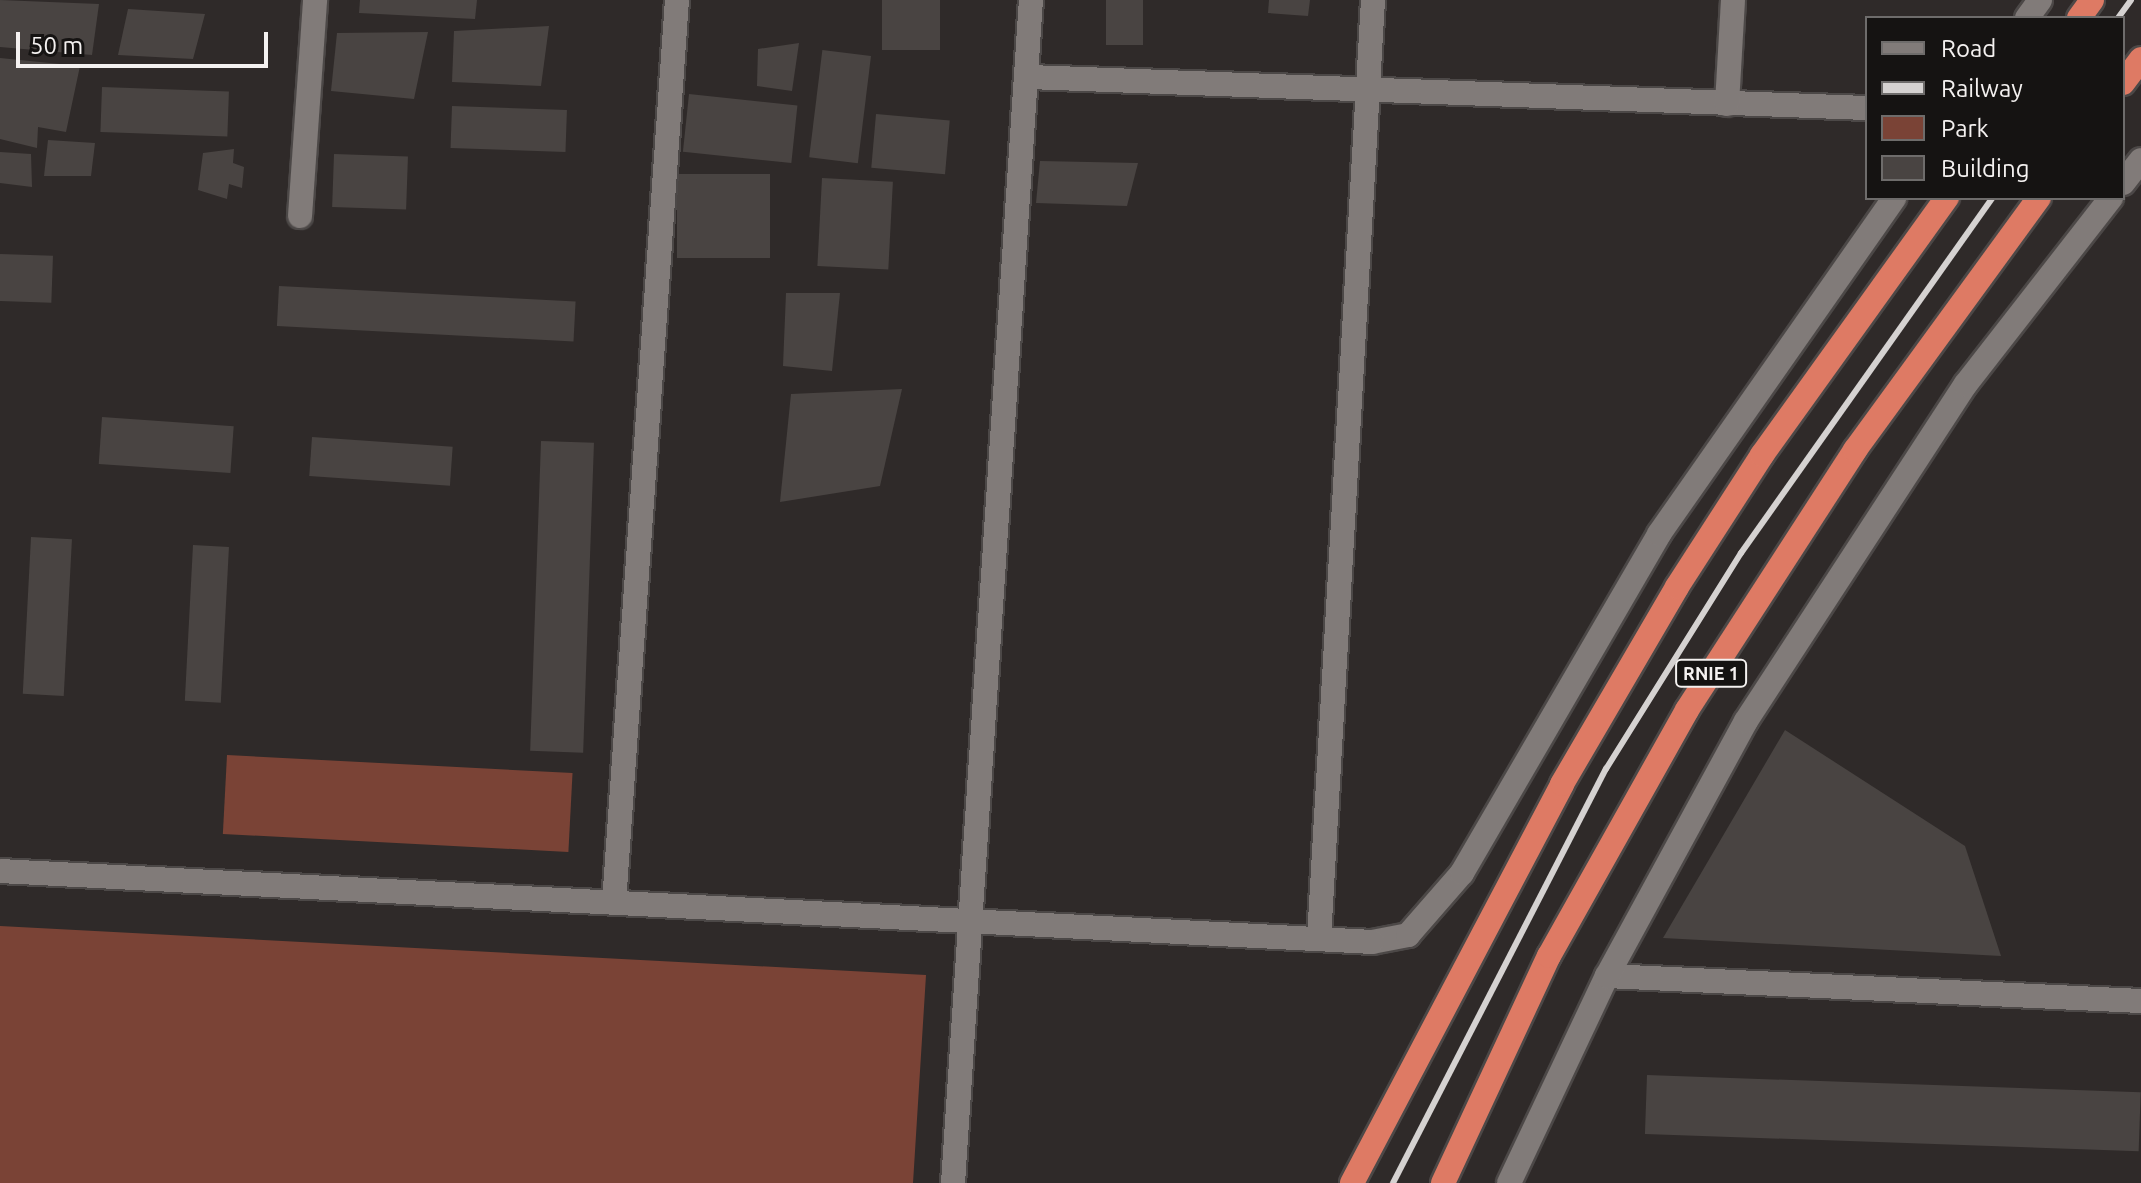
<!DOCTYPE html>
<html>
<head>
<meta charset="utf-8">
<style>
	body { margin:0 }
	#map { position:relative; width:2141px; height:1183px; overflow:hidden; background:#2f2a29; font-family:Ubuntu,sans-serif }
	div>[style] { position:absolute }
	.green>* { inset:0; background:#7a4336; transform-origin:0 0 }
	.building>* { inset:0; background:#494442; transform-origin:0 0 }
	.roads { filter:drop-shadow(2px 0 #4c4847) drop-shadow(-2px 0 #4c4847) drop-shadow(0 2px #4c4847) drop-shadow(0 -2px #4c4847) }
	.minor>* { height:24px; margin:-12px; padding:0 12px; transform-origin:12px; border-radius:12px; background:#817b79 }
	.tertiary>* { height:24px; margin:-12px; padding:0 12px; transform-origin:12px; border-radius:12px; background:#817b79 }
	.trunk>* { height:24px; margin:-12px; padding:0 12px; transform-origin:12px; border-radius:12px; background:#de7a64 }
	.rail>* { height:6px; margin:-3px; padding:0 3px; transform-origin:3px; border-radius:3px; background:#d5d2d1 }
	span { translate:-50% -50%; white-space:nowrap; text-align:center; line-height:1.15; -webkit-text-stroke:6px #151312; paint-order:stroke }
	.shield-label span { padding:2px 6px; background:#151312; border:2px solid; border-radius:6px; -webkit-text-stroke-width:0 }
	.shield-label { font-size:18px; color:#f4f1f0; font-weight:700 }
	.legend { position:absolute; left:1865px; top:16px; width:260px; height:184px; box-sizing:border-box; background:#151312; border:2px solid #6e6c6b; margin:0; padding:10px 14px; list-style:none; font-size:24px; color:#f4f1f0 }
	.legend li { display:flex; align-items:center; gap:16px; height:40px }
	.legend b { width:40px; border:2px solid #6e6c6b }
	.scale { position:absolute; left:16px; top:32px; width:252px; height:36px; box-sizing:border-box; border:4px solid #f4f1f0; border-top:0; padding-left:10px; font-size:24px; line-height:28px; white-space:nowrap; color:#f4f1f0; -webkit-text-stroke:6px #151312; paint-order:stroke }
</style>
</head>
<body>
<div id="map">
	<div class="green">
		<i style="left:227px;top:755px;width:346px;height:79px;rotate:3deg"></i>
		<i style="clip-path:polygon(0 926px,926px 975px,913px 1183px,0 1183px)"></i>
	</div>
	<div class="building">
		<i style="clip-path:polygon(0 0,99px 4px,92px 55px,0 47px)"></i>
		<i style="clip-path:polygon(360px 0,477px 0,475px 19px,359px 13px)"></i>
		<i style="left:882px;top:0;width:58px;height:50px"></i>
		<i style="left:1106px;top:0;width:37px;height:45px"></i>
		<i style="clip-path:polygon(1269px 0,1310px 0,1308px 16px,1268px 13px)"></i>
		<i style="clip-path:polygon(128px 9px,205px 14px,193px 59px,118px 55px)"></i>
		<i style="clip-path:polygon(549px 26px,541px 86px,452px 82px,454px 31px)"></i>
		<i style="clip-path:polygon(428px 32px,414px 99px,331px 91px,337px 33px)"></i>
		<i style="clip-path:polygon(799px 43px,792px 91px,757px 86px,758px 49px)"></i>
		<i style="left:871px;top:56px;width:108px;height:49px;rotate:97deg"></i>
		<i style="clip-path:polygon(0 58px,80px 66px,66px 132px,38px 127px,37px 148px,0 139px)"></i>
		<i style="left:102px;top:87px;width:127px;height:45px;rotate:2deg"></i>
		<i style="left:689px;top:94px;width:109px;height:58px;rotate:6deg"></i>
		<i style="left:452px;top:106px;width:115px;height:42px;rotate:2deg"></i>
		<i style="left:876px;top:114px;width:74px;height:54px;rotate:5deg"></i>
		<i style="clip-path:polygon(48px 140px,95px 143px,91px 176px,44px 176px)"></i>
		<i style="clip-path:polygon(234px 149px,233px 163px,244px 167px,242px 188px,229px 184px,227px 199px,198px 190px,203px 153px)"></i>
		<i style="clip-path:polygon(0 152px,31px 154px,32px 187px,0 183px)"></i>
		<i style="left:334px;top:154px;width:74px;height:53px;rotate:2deg"></i>
		<i style="clip-path:polygon(1040px 161px,1138px 163px,1127px 206px,1036px 203px)"></i>
		<i style="left:677px;top:174px;width:93px;height:84px"></i>
		<i style="left:822px;top:178px;width:71px;height:88px;rotate:3deg"></i>
		<i style="left:0;top:254px;width:53px;height:47px;rotate:2deg"></i>
		<i style="left:279px;top:286px;width:297px;height:40px;rotate:3deg"></i>
		<i style="clip-path:polygon(786px 293px,840px 293px,832px 371px,783px 366px)"></i>
		<i style="clip-path:polygon(902px 389px,880px 486px,780px 502px,791px 394px)"></i>
		<i style="left:102px;top:417px;width:132px;height:47px;rotate:4deg"></i>
		<i style="left:312px;top:437px;width:141px;height:39px;rotate:4deg"></i>
		<i style="left:541px;top:441px;width:53px;height:310px;rotate:2deg"></i>
		<i style="left:31px;top:537px;width:41px;height:157px;rotate:3deg"></i>
		<i style="left:193px;top:545px;width:36px;height:156px;rotate:3deg"></i>
		<i style="clip-path:polygon(1785px 730px,1965px 846px,2001px 956px,1663px 938px)"></i>
		<i style="left:1647px;top:1075px;width:494px;height:59px;rotate:2deg"></i>
	</div>
	<div class="roads">
		<div class="minor">
			<i style="left:2027px;top:18px;width:22px;rotate:-54deg"></i>
			<i style="left:1029px;top:77px;width:839px;rotate:2.12deg"></i>
			<i style="left:1727px;top:104px;width:104px;rotate:-86.7deg"></i>
			<i style="left:2123px;top:183px;width:29px;rotate:-52deg"></i>
			<i style="left:300px;top:216px;width:217px;rotate:-86deg"></i>
			<i style="left:614px;top:903px;width:905px;rotate:-86.01deg"></i>
			<i style="left:1319px;top:939px;width:941px;rotate:-86.71deg"></i>
			<i style="left:1372px;top:942px;width:37px;rotate:-11deg"></i>
			<i style="left:1408px;top:935px;width:82px;rotate:-48.9deg"></i>
			<i style="left:1462px;top:873px;width:392px;rotate:-59.8deg"></i>
			<i style="left:1659px;top:534px;width:410px;rotate:-55deg"></i>
			<i style="left:1607px;top:976px;width:535px;rotate:2.68deg"></i>
			<i style="left:953px;top:1183px;width:1186px;rotate:-86.23deg"></i>
			<i style="left:1509px;top:1183px;width:229px;rotate:-64.7deg"></i>
			<i style="left:1607px;top:976px;width:290px;rotate:-61.4deg"></i>
			<i style="left:1746px;top:721px;width:402px;rotate:-56.9deg"></i>
			<i style="left:1966px;top:384px;width:236px;rotate:-52.1deg"></i>
		</div>
		<div class="tertiary">
			<i style="left:0;top:871px;width:1374px;rotate:2.96deg"></i>
		</div>
		<div class="trunk">
			<i style="left:2079px;top:18px;width:22px;rotate:-54deg"></i>
			<i style="left:2123px;top:83px;width:30px;rotate:-53deg"></i>
			<i style="left:1352px;top:1183px;width:451px;rotate:-62.2deg"></i>
			<i style="left:1562px;top:784px;width:228px;rotate:-59.7deg"></i>
			<i style="left:1677px;top:587px;width:157px;rotate:-57.2deg"></i>
			<i style="left:1762px;top:455px;width:317px;rotate:-54.3deg"></i>
			<i style="left:1443px;top:1183px;width:251px;rotate:-65deg"></i>
			<i style="left:1549px;top:956px;width:282px;rotate:-60.7deg"></i>
			<i style="left:1687px;top:710px;width:310px;rotate:-57.1deg"></i>
			<i style="left:1855px;top:450px;width:312px;rotate:-53.9deg"></i>
		</div>
	</div>
	<div class="rail">
		<i style="left:2118px;top:18px;width:22px;rotate:-54deg"></i>
		<i style="left:1393px;top:1183px;width:466px;rotate:-62.8deg"></i>
		<i style="left:1606px;top:769px;width:255px;rotate:-58deg"></i>
		<i style="left:1741px;top:553px;width:435px;rotate:-54.7deg"></i>
	</div>
	<div class="shield-label">
		<span style="left:1711px;top:673px">RNIE 1</span>
	</div>
	<ul class="legend">
	<li><b style="height:10px;background:#817b79"></b>Road</li>
	<li><b style="height:10px;background:#d5d2d1"></b>Railway</li>
	<li><b style="height:22px;background:#7a4336"></b>Park</li>
	<li><b style="height:22px;background:#494442"></b>Building</li>
	</ul>
	<div class="scale">50 m</div>
</div>
</body>
</html>
